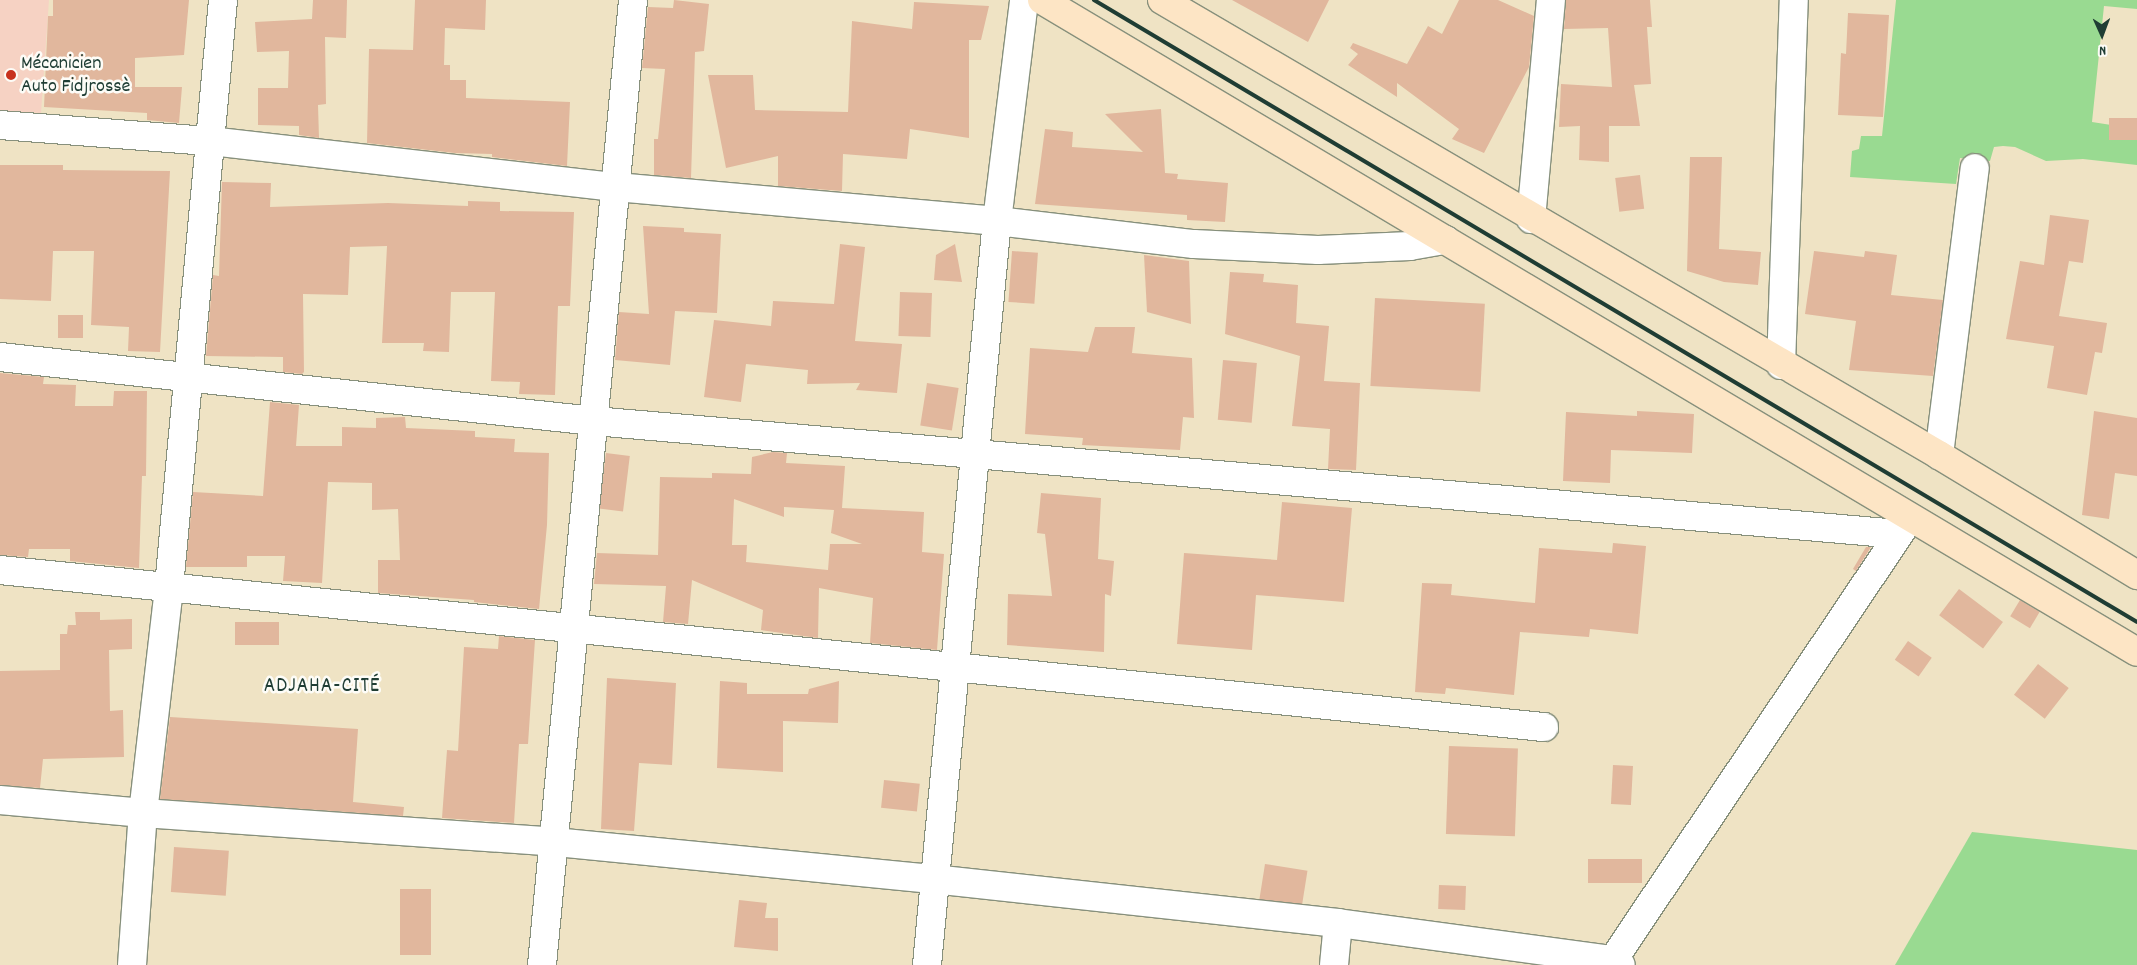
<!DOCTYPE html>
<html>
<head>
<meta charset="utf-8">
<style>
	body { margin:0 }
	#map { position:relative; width:2137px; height:965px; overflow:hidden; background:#efe3c4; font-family:Dekko,sans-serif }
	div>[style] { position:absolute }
	.built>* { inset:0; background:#f6d2c3 }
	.green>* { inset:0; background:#99da91 }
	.building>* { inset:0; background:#e1b79d; transform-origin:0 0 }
	.roads { filter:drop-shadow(1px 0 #87907c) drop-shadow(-1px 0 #87907c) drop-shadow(0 1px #87907c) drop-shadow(0 -1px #87907c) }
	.street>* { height:28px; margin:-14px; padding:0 14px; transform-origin:14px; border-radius:14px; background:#fff }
	.secondary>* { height:28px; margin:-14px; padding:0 14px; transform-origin:14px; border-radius:14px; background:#fde5c5 }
	.rail>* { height:4px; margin:-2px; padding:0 2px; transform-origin:2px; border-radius:2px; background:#1f3d34 }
	.dots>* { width:14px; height:14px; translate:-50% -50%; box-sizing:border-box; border:2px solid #fdfcf7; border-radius:50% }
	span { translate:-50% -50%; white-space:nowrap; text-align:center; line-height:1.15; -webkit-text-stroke:5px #fdfcf7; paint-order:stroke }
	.poi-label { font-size:20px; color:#1f3d34 }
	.left { translate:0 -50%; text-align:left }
	.neighbourhood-label { font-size:21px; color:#1f3d34; letter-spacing:1px }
	.north { position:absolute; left:2077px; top:10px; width:50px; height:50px; -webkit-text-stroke:4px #fdfcf7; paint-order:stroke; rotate:178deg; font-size:14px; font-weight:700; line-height:20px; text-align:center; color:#1f3d34 }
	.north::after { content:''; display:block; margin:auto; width:18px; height:22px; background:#1f3d34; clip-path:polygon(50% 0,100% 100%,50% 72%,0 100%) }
</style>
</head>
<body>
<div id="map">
	<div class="built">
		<i style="clip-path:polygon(0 0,49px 0,41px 113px,0 111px)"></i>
	</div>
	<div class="green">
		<i style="clip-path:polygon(1896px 0,2137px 0,2137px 9px,2104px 6px,2092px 122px,2137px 129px,2137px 165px,2083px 159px,2046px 161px,2015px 147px,2003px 146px,1994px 147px,1990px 161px,1960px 158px,1956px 184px,1850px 177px,1852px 151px,1859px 149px,1861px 136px,1882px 136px)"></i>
		<i style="clip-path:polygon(1972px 832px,2137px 850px,2137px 965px,1895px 965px)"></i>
	</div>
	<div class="building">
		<i style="clip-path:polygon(53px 0,189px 0,184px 55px,135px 58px,135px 87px,182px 87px,179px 123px,147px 120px,147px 113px,44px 107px,48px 16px,53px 16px)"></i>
		<i style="clip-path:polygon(313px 0,347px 0,346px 38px,325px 37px,326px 104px,318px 105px,319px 138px,299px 135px,299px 126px,258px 125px,258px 88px,288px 88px,289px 51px,257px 52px,255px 22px,312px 19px)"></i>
		<i style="clip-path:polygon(415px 0,486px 0,485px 30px,445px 28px,444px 65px,450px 65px,450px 80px,466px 80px,466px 98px,570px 102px,567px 166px,492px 157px,492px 154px,455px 153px,367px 143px,369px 49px,413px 50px)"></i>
		<i style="clip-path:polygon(674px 0,709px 4px,704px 51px,695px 52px,691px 178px,654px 175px,654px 139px,658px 139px,665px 69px,642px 68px,648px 7px,673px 8px)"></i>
		<i style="clip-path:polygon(1232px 0,1329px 0,1308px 42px)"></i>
		<i style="clip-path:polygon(1459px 0,1498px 0,1534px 16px,1529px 67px,1484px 153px,1452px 139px,1459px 129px,1397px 83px,1397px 97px,1348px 65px,1358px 54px,1350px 48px,1353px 43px,1407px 64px,1428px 26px,1442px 34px)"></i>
		<i style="clip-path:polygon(1566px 0,1650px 0,1652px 27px,1647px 27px,1651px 84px,1634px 85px,1640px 126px,1609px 126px,1609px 162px,1579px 160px,1580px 126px,1559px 127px,1561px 84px,1612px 87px,1608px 28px,1564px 29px)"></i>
		<i style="clip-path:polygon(914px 2px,989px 6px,981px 40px,969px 40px,969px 138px,910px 129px,907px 159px,843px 154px,842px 191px,778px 186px,778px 156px,726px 168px,708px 75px,753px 75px,755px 110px,848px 112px,852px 21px,912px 29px)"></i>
		<i style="clip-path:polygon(1848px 13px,1889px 15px,1883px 117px,1838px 115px,1841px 53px,1846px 54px)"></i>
		<i style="clip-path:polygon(1161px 109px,1165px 173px,1178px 174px,1177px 179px,1228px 183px,1225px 222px,1187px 220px,1187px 215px,1035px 204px,1045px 129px,1073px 132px,1072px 147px,1143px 152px,1105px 114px)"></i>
		<i style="left:2109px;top:118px;width:28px;height:22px"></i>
		<i style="clip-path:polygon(1690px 157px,1722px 157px,1719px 249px,1761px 252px,1758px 285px,1724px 282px,1687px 271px)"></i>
		<i style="clip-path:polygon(0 165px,63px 165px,63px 170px,170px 171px,160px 352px,128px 351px,129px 327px,91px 325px,94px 251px,53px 251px,51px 301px,0 299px)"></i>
		<i style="left:1640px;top:175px;width:34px;height:25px;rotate:83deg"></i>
		<i style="clip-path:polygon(222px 182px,271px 183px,270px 207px,388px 203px,468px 206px,468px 201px,500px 202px,500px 211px,574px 212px,570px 306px,558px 306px,555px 395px,519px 394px,520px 382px,491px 381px,495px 292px,451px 292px,449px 352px,423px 351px,424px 343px,382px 343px,387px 246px,350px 247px,348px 295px,303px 294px,304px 372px,302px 374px,283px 372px,283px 357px,206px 356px,213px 275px,219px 276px)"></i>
		<i style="clip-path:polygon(2050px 215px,2089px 220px,2083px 263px,2069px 261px,2059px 316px,2107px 323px,2102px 353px,2095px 352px,2087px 395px,2047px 388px,2054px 346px,2006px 339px,2020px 261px,2044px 265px)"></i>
		<i style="clip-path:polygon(643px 226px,684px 228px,684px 232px,721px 234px,717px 313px,675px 311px,670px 365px,615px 360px,619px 312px,649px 314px)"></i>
		<i style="clip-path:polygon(840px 244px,865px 247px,855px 341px,902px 344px,897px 393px,856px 390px,860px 383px,807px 384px,808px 370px,746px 364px,741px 402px,704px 397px,714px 320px,771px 326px,773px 301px,834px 304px)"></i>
		<i style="clip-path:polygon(955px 244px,962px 282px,934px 280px,936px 255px)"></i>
		<i style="left:1012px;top:251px;width:26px;height:51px;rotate:4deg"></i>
		<i style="clip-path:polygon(1814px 251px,1864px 257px,1865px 251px,1897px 255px,1891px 295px,1943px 300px,1933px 376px,1849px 370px,1856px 321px,1805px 314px)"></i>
		<i style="clip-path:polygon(1144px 255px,1189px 261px,1191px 324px,1147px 312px)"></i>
		<i style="clip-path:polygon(1230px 272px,1264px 274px,1263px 282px,1298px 285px,1296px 323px,1329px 326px,1324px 381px,1360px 383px,1356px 470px,1328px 469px,1330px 429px,1292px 426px,1300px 356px,1225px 334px)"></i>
		<i style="left:900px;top:292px;width:32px;height:44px;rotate:2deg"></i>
		<i style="left:1375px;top:298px;width:110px;height:88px;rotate:3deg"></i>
		<i style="left:58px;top:315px;width:25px;height:23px"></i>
		<i style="clip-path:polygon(1095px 327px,1135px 327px,1132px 353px,1192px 358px,1194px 418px,1183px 417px,1180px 450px,1082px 445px,1083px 438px,1025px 434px,1030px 348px,1088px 352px)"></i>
		<i style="left:1223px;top:360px;width:34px;height:60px;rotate:5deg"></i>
		<i style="clip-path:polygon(0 373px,44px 377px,43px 384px,76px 385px,75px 406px,113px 406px,114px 391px,147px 391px,146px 476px,142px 476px,139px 568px,70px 561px,70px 549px,29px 549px,28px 557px,0 555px)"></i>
		<i style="left:927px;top:383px;width:32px;height:43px;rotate:9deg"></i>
		<i style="clip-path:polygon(270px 402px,299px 405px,296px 446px,342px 446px,342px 427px,376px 428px,376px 418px,405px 417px,406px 428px,475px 431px,475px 437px,515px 439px,514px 452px,549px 453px,547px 525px,539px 609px,474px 602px,474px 600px,378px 593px,378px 560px,400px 560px,398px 509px,372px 510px,372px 483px,328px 482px,322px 583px,283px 581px,285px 556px,247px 556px,247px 567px,186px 567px,193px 492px,263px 496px)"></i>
		<i style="clip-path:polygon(1637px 411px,1694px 414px,1692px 453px,1611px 450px,1610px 483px,1563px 481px,1566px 412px,1637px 416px)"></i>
		<i style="clip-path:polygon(2094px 411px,2137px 418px,2137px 476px,2115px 473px,2109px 519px,2082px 515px)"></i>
		<i style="clip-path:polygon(evenodd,773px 452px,787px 453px,786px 463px,845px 466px,842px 508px,924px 512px,922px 552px,944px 554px,937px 650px,870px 643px,873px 598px,819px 588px,818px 638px,761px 630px,763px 610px,692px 580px,688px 624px,663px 622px,666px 586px,594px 584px,597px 553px,658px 555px,660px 477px,712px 478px,712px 473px,751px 474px,752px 457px,773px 452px,734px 499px,784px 517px,784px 507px,834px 510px,831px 533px,862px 544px,830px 544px,828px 570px,746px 562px,747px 545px,732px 545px,734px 499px)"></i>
		<i style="left:606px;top:453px;width:24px;height:56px;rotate:7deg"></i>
		<i style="clip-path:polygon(1041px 493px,1101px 498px,1098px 559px,1114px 561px,1111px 596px,1105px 594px,1104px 652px,1007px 645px,1008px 594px,1052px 596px,1045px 534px,1037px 533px)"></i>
		<i style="clip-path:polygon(1282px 502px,1352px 508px,1344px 602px,1256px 595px,1252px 650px,1177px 644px,1184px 553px,1277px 560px)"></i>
		<i style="clip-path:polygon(1613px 543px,1646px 546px,1638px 634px,1590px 629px,1589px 637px,1520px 632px,1514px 695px,1446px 688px,1445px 694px,1415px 692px,1422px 583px,1452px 584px,1451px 595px,1535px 603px,1539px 548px,1612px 553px)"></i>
		<i style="clip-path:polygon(1866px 547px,1871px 547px,1856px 571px,1853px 569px)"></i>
		<i style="left:1959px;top:589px;width:55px;height:33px;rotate:37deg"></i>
		<i style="left:2020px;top:600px;width:23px;height:19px;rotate:31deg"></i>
		<i style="clip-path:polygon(75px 612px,100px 612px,100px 620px,132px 619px,132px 649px,109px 650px,110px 711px,123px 710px,124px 757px,43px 759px,40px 788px,0 785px,0 671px,60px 670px,60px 634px,67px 634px,68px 625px,76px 625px)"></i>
		<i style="left:235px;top:622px;width:44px;height:23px"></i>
		<i style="clip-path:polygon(499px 636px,535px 640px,528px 744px,519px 744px,514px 823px,442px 818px,447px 750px,458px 751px,464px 647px,498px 649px)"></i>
		<i style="left:1908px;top:641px;width:29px;height:23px;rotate:35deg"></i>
		<i style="left:2038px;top:664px;width:39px;height:39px;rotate:38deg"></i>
		<i style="clip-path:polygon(607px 678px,676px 683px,672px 765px,639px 763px,634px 831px,601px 829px)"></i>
		<i style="clip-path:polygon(720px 681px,747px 683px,747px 694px,808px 694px,809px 689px,839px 681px,838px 723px,783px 721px,783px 772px,717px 768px)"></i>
		<i style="clip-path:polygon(170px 717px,358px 729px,353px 802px,404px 807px,403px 816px,160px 799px)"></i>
		<i style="left:1449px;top:746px;width:69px;height:88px;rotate:2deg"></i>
		<i style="left:1613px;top:765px;width:20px;height:39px;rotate:3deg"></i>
		<i style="left:884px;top:780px;width:36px;height:28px;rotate:6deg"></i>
		<i style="left:174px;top:847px;width:55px;height:45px;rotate:4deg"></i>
		<i style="left:1642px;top:859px;width:24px;height:54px;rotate:90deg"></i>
		<i style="left:1265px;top:864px;width:43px;height:36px;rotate:9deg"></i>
		<i style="left:1439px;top:885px;width:27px;height:24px;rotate:2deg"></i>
		<i style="left:400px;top:889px;width:31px;height:66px"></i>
		<i style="clip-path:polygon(739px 900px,767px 903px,765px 918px,778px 918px,778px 951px,734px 947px)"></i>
	</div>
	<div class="roads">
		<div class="street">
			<i style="left:0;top:125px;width:211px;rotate:4.4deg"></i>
			<i style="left:210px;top:141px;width:409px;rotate:6.5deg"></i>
			<i style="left:616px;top:187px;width:383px;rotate:5.1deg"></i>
			<i style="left:997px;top:221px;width:198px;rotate:6.7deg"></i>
			<i style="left:1194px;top:244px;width:124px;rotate:2.8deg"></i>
			<i style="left:1318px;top:250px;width:92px;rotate:-2.5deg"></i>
			<i style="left:1410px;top:246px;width:36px;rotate:-10deg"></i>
			<i style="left:1531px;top:219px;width:220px;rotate:-84.8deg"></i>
			<i style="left:0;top:357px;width:597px;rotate:6.15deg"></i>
			<i style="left:594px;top:421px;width:1309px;rotate:4.95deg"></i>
			<i style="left:1781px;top:365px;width:365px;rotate:-88deg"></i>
			<i style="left:1939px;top:455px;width:289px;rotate:-82.9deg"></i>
			<i style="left:0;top:570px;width:1552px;rotate:5.81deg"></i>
			<i style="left:0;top:800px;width:144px;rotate:5.2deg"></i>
			<i style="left:143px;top:813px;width:413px;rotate:4deg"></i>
			<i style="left:555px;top:842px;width:380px;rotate:5.6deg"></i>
			<i style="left:933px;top:879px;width:407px;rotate:6.2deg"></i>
			<i style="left:1338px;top:923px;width:277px;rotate:7.7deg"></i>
			<i style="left:1613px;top:960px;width:9px;rotate:32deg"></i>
			<i style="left:1613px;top:960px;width:529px;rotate:-56.1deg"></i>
			<i style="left:132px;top:965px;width:152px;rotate:-85.9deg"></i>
			<i style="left:143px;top:813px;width:227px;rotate:-83.4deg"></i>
			<i style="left:169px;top:587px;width:589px;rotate:-84.74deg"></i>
			<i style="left:542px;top:965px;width:969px;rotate:-84.61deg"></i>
			<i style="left:927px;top:965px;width:747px;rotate:-84.63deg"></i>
			<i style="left:997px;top:221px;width:223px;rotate:-83deg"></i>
			<i style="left:1334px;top:965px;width:42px;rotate:-84.6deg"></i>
		</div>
		<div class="secondary">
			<i style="left:1042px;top:0;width:1274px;rotate:30.77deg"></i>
			<i style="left:1162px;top:0;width:900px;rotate:30.35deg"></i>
			<i style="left:1939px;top:455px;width:232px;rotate:31.2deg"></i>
		</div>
	</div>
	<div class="rail">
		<i style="left:1094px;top:0;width:1214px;rotate:30.81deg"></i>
	</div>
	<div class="dots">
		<i style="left:11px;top:75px;background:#c8321e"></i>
	</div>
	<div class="poi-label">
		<span class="left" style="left:21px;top:76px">Mécanicien<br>Auto Fidjrossè</span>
	</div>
	<div class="neighbourhood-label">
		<span style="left:322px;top:687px">ADJAHA-CITÉ</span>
	</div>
	<div class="north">N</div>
</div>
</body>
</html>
